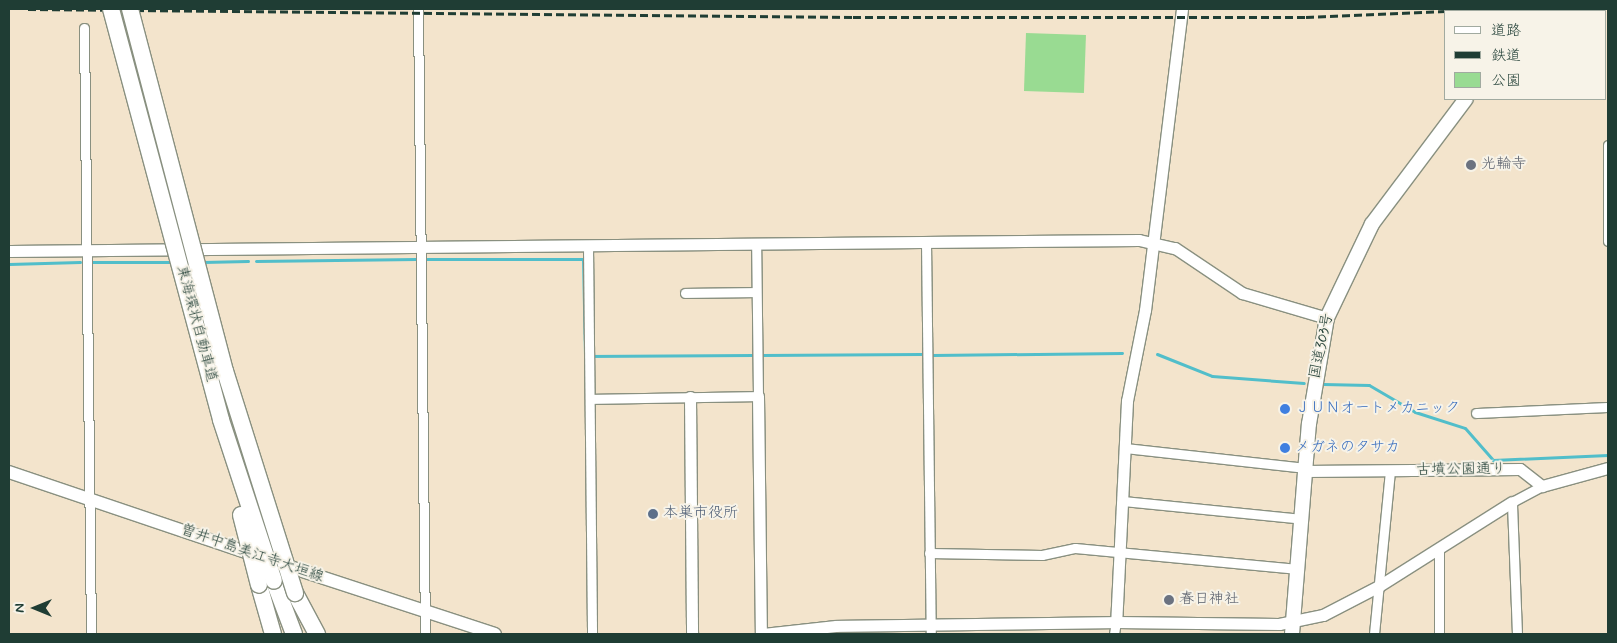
<!DOCTYPE html>
<html>
<head>
<meta charset="utf-8">
<style>
	body { margin:0 }
	#map { position:relative; width:1617px; height:643px; overflow:hidden; background:#f3e4cc; font-family:Mynerve,"Klee One",sans-serif }
	div>[style] { position:absolute }
	.green>* { inset:0; background:#99db92; transform-origin:0 0 }
	.stream>* { height:3px; margin:-1.5px; padding:0 1.5px; transform-origin:1.5px; border-radius:1.5px; background:#51beca }
	.roads { filter:drop-shadow(1px 0 #899080) drop-shadow(-1px 0 #899080) drop-shadow(0 1px #899080) drop-shadow(0 -1px #899080) }
	.minor>* { height:9px; margin:-4.5px; padding:0 4.5px; transform-origin:4.5px; border-radius:4.5px; background:#fff }
	.tertiary>* { height:11px; margin:-5.5px; padding:0 5.5px; transform-origin:5.5px; border-radius:5.5px; background:#fff }
	.secondary>* { height:12px; margin:-6px; padding:0 6px; transform-origin:6px; border-radius:6px; background:#fff }
	.trunk>* { height:14px; margin:-7px; padding:0 7px; transform-origin:7px; border-radius:7px; background:#fff }
	.motorway>* { height:16px; margin:-8px; padding:0 8px; transform-origin:8px; border-radius:8px; background:#fff }
	.rail>* { height:3px; margin-top:-1.5px; transform-origin:0; background:repeating-linear-gradient(90deg,#1f3d34 0 8px,transparent 0 12px) }
	.bridges { filter:drop-shadow(1px 0 #899080) drop-shadow(-1px 0 #899080) drop-shadow(0 1px #899080) drop-shadow(0 -1px #899080) }
	.motorway-bridge>* { height:16px; margin:-8px; padding:0 8px; transform-origin:8px; border-radius:8px; background:#fff }
	.dots>* { width:14px; height:14px; translate:-50% -50%; box-sizing:border-box; border:2px solid #f7f3e8; border-radius:50% }
	span { translate:-50% -50%; white-space:nowrap; text-align:center; line-height:1.15; -webkit-text-stroke:4px #f7f3e8; paint-order:stroke }
	.worship-label { font-size:15px; color:#5b616d }
	.left { translate:0 -50%; text-align:left }
	.street-label { font-size:15px; color:#1f3d34 }
	.shop-label { font-size:15px; color:#366cbe }
	.service-label { font-size:15px; color:#4e5e75 }
	.frame { position:absolute; inset:0; border:10px solid #1f3d34; pointer-events:none }
	.legend { position:absolute; left:1444px; top:10px; width:162px; height:90px; box-sizing:border-box; background:#f7f3e8; border:1px solid #a1aaa0; margin:0; padding:6px 9px; list-style:none; font-size:15px; color:#1f3d34 }
	.legend li { display:flex; align-items:center; gap:10px; height:25px }
	.legend b { width:25px; border:1px solid #a1aaa0 }
	.north { position:absolute; left:10px; top:583px; width:50px; height:50px; -webkit-text-stroke:4px #f7f3e8; paint-order:stroke; rotate:270deg; font-size:14px; font-weight:700; line-height:20px; text-align:center; color:#1f3d34 }
	.north::after { content:''; display:block; margin:auto; width:18px; height:22px; background:#1f3d34; clip-path:polygon(50% 0,100% 100%,50% 72%,0 100%) }
</style>
</head>
<body>
<div id="map">
	<div class="green">
		<i style="left:1026px;top:33px;width:60px;height:58px;rotate:2deg"></i>
	</div>
	<div class="stream">
		<i style="left:427px;top:259px;width:156px"></i>
		<i style="left:583px;top:259px;width:97px;rotate:88.8deg"></i>
		<i style="left:585px;top:356px;width:168px;rotate:-0.3deg"></i>
		<i style="left:256px;top:261px;width:160px;rotate:-0.7deg"></i>
		<i style="left:90px;top:262px;width:84px"></i>
		<i style="left:203px;top:262px;width:45px;rotate:-1.3deg"></i>
		<i style="left:9px;top:264px;width:71px;rotate:-1.6deg"></i>
		<i style="left:1157px;top:354px;width:59px;rotate:21.8deg"></i>
		<i style="left:1212px;top:376px;width:92px;rotate:4.4deg"></i>
		<i style="left:762px;top:355px;width:159px;rotate:-0.4deg"></i>
		<i style="left:933px;top:355px;width:189px;rotate:-0.6deg"></i>
		<i style="left:1323px;top:384px;width:46px;rotate:1.2deg"></i>
		<i style="left:1369px;top:385px;width:53px;rotate:30.4deg"></i>
		<i style="left:1415px;top:412px;width:52px;rotate:17.7deg"></i>
		<i style="left:1465px;top:428px;width:43px;rotate:48.8deg"></i>
		<i style="left:1493px;top:460px;width:115px;rotate:-2.5deg"></i>
	</div>
	<div class="roads">
		<div class="minor">
			<i style="left:418px;top:9px;width:625px;rotate:89.36deg"></i>
			<i style="left:84px;top:28px;width:606px;rotate:89.34deg"></i>
			<i style="left:1608px;top:145px;width:96px;rotate:90deg"></i>
			<i style="left:926px;top:242px;width:392px;rotate:89.3deg"></i>
			<i style="left:588px;top:247px;width:387px;rotate:89.4deg"></i>
			<i style="left:685px;top:293px;width:71px;rotate:-0.8deg"></i>
			<i style="left:590px;top:399px;width:168px;rotate:-1deg"></i>
			<i style="left:758px;top:396px;width:153px;rotate:-90.7deg"></i>
			<i style="left:1476px;top:413px;width:132px;rotate:-2.6deg"></i>
			<i style="left:1125px;top:448px;width:182px;rotate:6.3deg"></i>
			<i style="left:1123px;top:501px;width:180px;rotate:5.7deg"></i>
			<i style="left:1439px;top:549px;width:85px;rotate:90deg"></i>
			<i style="left:929px;top:553px;width:113px;rotate:1deg"></i>
			<i style="left:1042px;top:555px;width:34px;rotate:-12deg"></i>
			<i style="left:1075px;top:548px;width:224px;rotate:5.4deg"></i>
			<i style="left:1114px;top:634px;width:12px;rotate:-81deg"></i>
			<i style="left:1374px;top:634px;width:164px;rotate:-84.4deg"></i>
			<i style="left:1517px;top:634px;width:132px;rotate:-92.2deg"></i>
			<i style="left:1512px;top:502px;width:34px;rotate:-28deg"></i>
		</div>
		<div class="tertiary">
			<i style="left:1182px;top:9px;width:303px;rotate:97deg"></i>
			<i style="left:1145px;top:310px;width:93px;rotate:101.2deg"></i>
			<i style="left:1127px;top:401px;width:221px;rotate:92.8deg"></i>
			<i style="left:1116px;top:622px;width:163px;rotate:0.7deg"></i>
			<i style="left:1279px;top:624px;width:45px;rotate:-11.6deg"></i>
			<i style="left:1323px;top:615px;width:63px;rotate:-27.4deg"></i>
			<i style="left:1379px;top:586px;width:157px;rotate:-32.3deg"></i>
			<i style="left:9px;top:251px;width:1130px;rotate:-0.56deg"></i>
			<i style="left:1139px;top:240px;width:37px;rotate:13deg"></i>
			<i style="left:1175px;top:248px;width:81px;rotate:33.9deg"></i>
			<i style="left:1242px;top:293px;width:89px;rotate:16.4deg"></i>
			<i style="left:758px;top:396px;width:238px;rotate:89.3deg"></i>
			<i style="left:690px;top:397px;width:237px;rotate:89.5deg"></i>
			<i style="left:1305px;top:471px;width:215px;rotate:-0.5deg"></i>
			<i style="left:1520px;top:469px;width:28px;rotate:38deg"></i>
			<i style="left:1542px;top:486px;width:68px;rotate:-15.3deg"></i>
			<i style="left:763px;top:634px;width:73px;rotate:-6.3deg"></i>
			<i style="left:836px;top:626px;width:280px;rotate:-0.8deg"></i>
		</div>
		<div class="secondary">
			<i style="left:9px;top:472px;width:262px;rotate:18.7deg"></i>
			<i style="left:281px;top:564px;width:225px;rotate:18.1deg"></i>
		</div>
		<div class="trunk">
			<i style="left:1536px;top:11px;width:3px;rotate:-45deg"></i>
			<i style="left:1292px;top:634px;width:211px;rotate:-85.4deg"></i>
			<i style="left:1309px;top:424px;width:108px;rotate:-80.4deg"></i>
			<i style="left:1327px;top:318px;width:104px;rotate:-64.4deg"></i>
			<i style="left:1372px;top:224px;width:156px;rotate:-53.1deg"></i>
		</div>
		<div class="motorway">
			<i style="left:274px;top:581px;width:57px;rotate:69.3deg"></i>
			<i style="left:259px;top:585px;width:51px;rotate:74.1deg"></i>
			<i style="left:295px;top:593px;width:47px;rotate:61.8deg"></i>
		</div>
	</div>
	<div class="rail">
		<i style="left:28px;top:9px;width:825px;rotate:0.56deg"></i>
		<i style="left:853px;top:17px;width:453px"></i>
		<i style="left:1306px;top:17px;width:140px;rotate:-2.5deg"></i>
		<i style="left:1447px;top:11px;width:60px;rotate:-1.9deg"></i>
	</div>
	<div class="bridges">
		<div class="motorway-bridge">
			<i style="left:111px;top:9px;width:425px;rotate:75deg"></i>
			<i style="left:221px;top:420px;width:169px;rotate:71.8deg"></i>
			<i style="left:130px;top:9px;width:374px;rotate:75.3deg"></i>
			<i style="left:225px;top:371px;width:233px;rotate:72.5deg"></i>
			<i style="left:241px;top:515px;width:72px;rotate:75.6deg"></i>
		</div>
	</div>
	<div class="dots">
		<i style="left:1471px;top:165px;background:#6b7280"></i>
		<i style="left:1285px;top:409px;background:#3f7fe0"></i>
		<i style="left:1285px;top:448px;background:#3f7fe0"></i>
		<i style="left:653px;top:514px;background:#5c6f8a"></i>
		<i style="left:1169px;top:600px;background:#6b7280"></i>
	</div>
	<div class="worship-label">
		<span class="left" style="left:1481px;top:165px">光輪寺</span>
		<span class="left" style="left:1179px;top:600px">春日神社</span>
	</div>
	<div class="street-label">
		<span style="left:196px;top:324px;rotate:75deg">東海環状自動車道</span>
		<span style="left:1322px;top:346px;rotate:-78deg">国道303号</span>
		<span style="left:1461px;top:470px;rotate:-1deg">古墳公園通り</span>
		<span style="left:252px;top:554px;rotate:19deg">曽井中島美江寺大垣線</span>
	</div>
	<div class="shop-label">
		<span class="left" style="left:1295px;top:409px">ＪＵＮオートメカニック</span>
		<span class="left" style="left:1295px;top:448px">メガネのタサカ</span>
	</div>
	<div class="service-label">
		<span class="left" style="left:663px;top:514px">本巣市役所</span>
	</div>
	<div class="frame"></div>
	<ul class="legend">
	<li><b style="height:6px;background:#fff"></b>道路</li>
	<li><b style="height:6px;background:#1f3d34"></b>鉄道</li>
	<li><b style="height:14px;background:#99db92"></b>公園</li>
	</ul>
	<div class="north">N</div>
</div>
</body>
</html>
